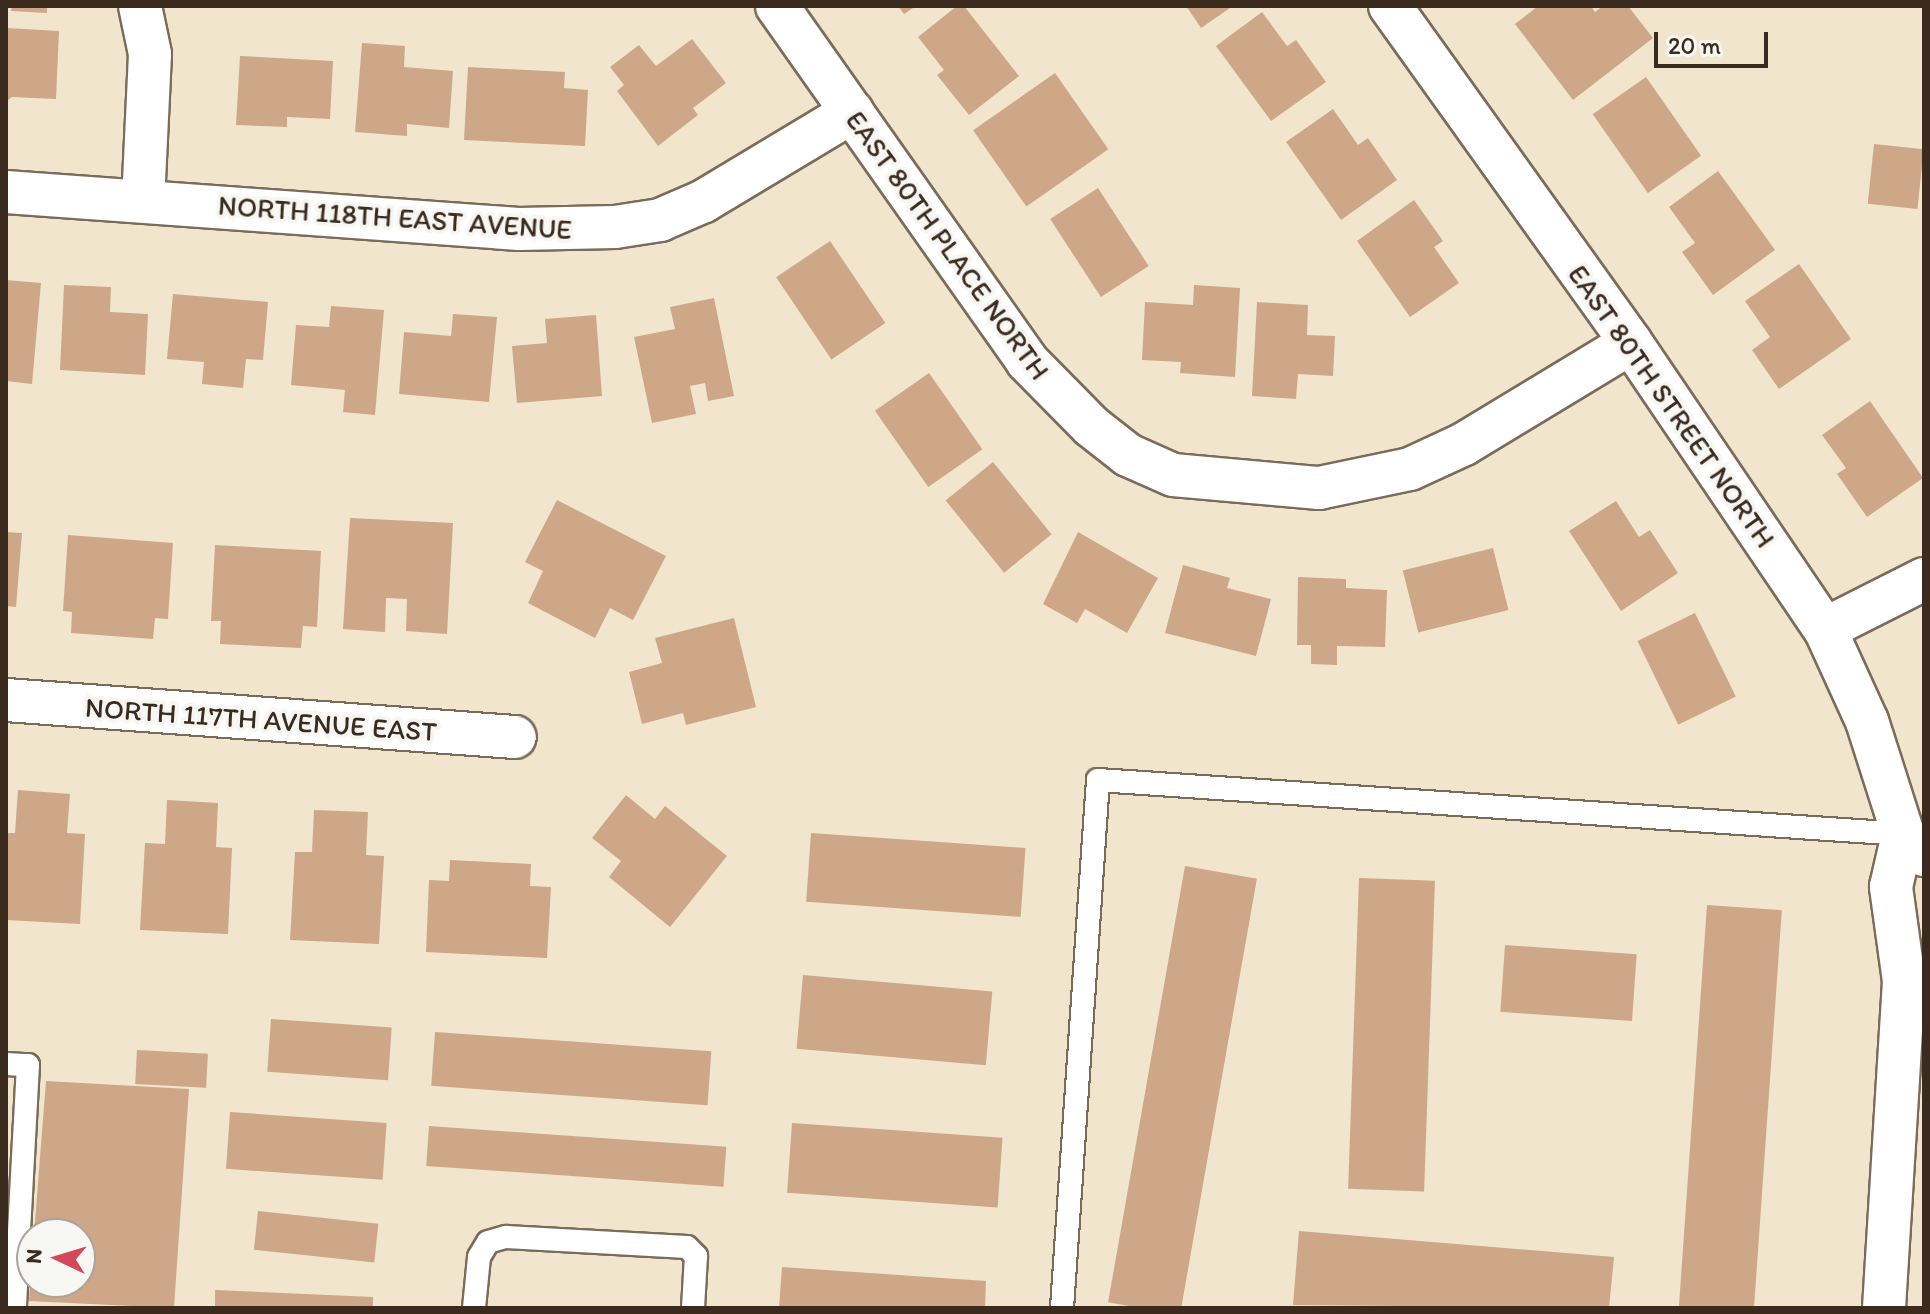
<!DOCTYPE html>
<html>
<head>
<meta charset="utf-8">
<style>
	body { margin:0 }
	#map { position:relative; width:1930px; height:1314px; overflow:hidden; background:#f1e5cd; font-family:Itim,sans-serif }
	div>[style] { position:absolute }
	.building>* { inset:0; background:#cea788; transform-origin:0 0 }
	.roads { filter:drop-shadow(2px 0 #7b6b5b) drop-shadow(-2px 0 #7b6b5b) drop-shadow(0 2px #7b6b5b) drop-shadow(0 -2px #7b6b5b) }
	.service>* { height:22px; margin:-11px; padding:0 11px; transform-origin:11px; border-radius:11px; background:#fff }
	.minor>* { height:42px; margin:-21px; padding:0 21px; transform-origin:21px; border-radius:21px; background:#fff }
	span { translate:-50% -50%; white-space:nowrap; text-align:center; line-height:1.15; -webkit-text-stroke:8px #f6f6f2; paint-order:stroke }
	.street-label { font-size:28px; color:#3b2a1e }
	.frame { position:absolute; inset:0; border:8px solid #3b2a1e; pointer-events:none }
	.north { position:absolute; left:16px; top:1218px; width:80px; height:80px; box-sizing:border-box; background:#f6f6f2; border:2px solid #aba49d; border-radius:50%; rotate:274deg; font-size:22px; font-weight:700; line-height:32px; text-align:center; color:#3b2a1e }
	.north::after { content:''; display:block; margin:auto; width:28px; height:36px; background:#d1495b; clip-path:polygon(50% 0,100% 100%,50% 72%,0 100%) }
	.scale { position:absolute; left:1654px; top:32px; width:114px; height:36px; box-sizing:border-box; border:4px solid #3b2a1e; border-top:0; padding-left:10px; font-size:24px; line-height:28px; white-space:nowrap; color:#3b2a1e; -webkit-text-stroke:6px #f6f6f2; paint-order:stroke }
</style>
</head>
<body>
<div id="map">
	<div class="building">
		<i style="clip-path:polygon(12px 6px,47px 6px,47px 13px,11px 11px)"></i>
		<i style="clip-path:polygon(898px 6px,916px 6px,904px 14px)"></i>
		<i style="clip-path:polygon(957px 6px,964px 6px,1019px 76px,969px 115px,937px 75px,944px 70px,918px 37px)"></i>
		<i style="clip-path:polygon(1186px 6px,1233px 6px,1201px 28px)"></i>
		<i style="clip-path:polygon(1538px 6px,1591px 6px,1595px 12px,1603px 6px,1628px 6px,1653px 38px,1573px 100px,1515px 24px)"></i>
		<i style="clip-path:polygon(1262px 12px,1287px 46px,1296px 40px,1326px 82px,1271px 121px,1216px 46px)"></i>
		<i style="clip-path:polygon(6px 28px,59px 31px,56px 99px,12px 97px,6px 102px)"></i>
		<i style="clip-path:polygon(692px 39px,726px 83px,693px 108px,698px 115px,658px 146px,617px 91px,624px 85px,610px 67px,639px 45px,656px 66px)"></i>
		<i style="clip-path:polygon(362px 43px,405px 46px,404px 67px,453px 71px,449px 128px,407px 124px,407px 136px,355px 132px)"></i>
		<i style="clip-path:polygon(240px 56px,333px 61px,330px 119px,287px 117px,287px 127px,236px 125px)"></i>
		<i style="clip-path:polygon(468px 67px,565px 72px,564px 88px,588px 90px,585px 146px,464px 140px)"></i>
		<i style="left:1055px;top:73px;width:93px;height:100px;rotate:55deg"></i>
		<i style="left:1646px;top:77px;width:96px;height:65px;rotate:55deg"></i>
		<i style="clip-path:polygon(1333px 109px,1358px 145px,1368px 138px,1397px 180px,1341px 220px,1286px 142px)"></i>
		<i style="left:1874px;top:144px;width:50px;height:60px;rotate:6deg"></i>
		<i style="clip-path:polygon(1718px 171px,1775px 250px,1713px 295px,1682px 252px,1695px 243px,1669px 207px)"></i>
		<i style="left:1098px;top:188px;width:93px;height:57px;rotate:57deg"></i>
		<i style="clip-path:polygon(1414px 200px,1443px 241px,1434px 247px,1459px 283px,1410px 317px,1357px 241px)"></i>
		<i style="left:830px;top:241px;width:99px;height:65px;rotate:56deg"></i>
		<i style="clip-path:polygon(1799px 264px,1851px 339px,1779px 389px,1752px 350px,1770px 337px,1745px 301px)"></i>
		<i style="clip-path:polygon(6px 280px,41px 283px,32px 384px,6px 381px)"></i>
		<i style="clip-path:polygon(64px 285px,111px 287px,110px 312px,148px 314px,145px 375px,60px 370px)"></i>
		<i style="clip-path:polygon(1194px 285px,1240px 288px,1235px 377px,1180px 373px,1181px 362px,1142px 360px,1145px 302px,1193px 305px)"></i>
		<i style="clip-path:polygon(173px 294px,268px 302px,263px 360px,246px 359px,243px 388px,202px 384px,204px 362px,167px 359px)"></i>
		<i style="clip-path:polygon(714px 298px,734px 396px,708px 401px,705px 383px,690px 386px,696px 414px,652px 423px,634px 337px,675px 329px,670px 307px)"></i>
		<i style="clip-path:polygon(1257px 302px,1308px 305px,1307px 335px,1335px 336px,1333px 376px,1298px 374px,1296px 399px,1252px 396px)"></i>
		<i style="clip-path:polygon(331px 306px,384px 310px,375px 415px,343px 412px,345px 390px,291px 385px,296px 325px,329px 327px)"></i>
		<i style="clip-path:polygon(453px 314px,497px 317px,489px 402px,399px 394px,404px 332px,451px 336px)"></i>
		<i style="clip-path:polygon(596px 315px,602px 396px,517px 403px,512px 346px,547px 343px,545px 319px)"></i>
		<i style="left:929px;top:373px;width:93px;height:66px;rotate:55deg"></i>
		<i style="clip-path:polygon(1870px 401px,1923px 478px,1867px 517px,1837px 474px,1846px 468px,1822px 435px)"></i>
		<i style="left:993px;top:462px;width:93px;height:61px;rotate:51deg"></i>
		<i style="clip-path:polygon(557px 500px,666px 556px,633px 620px,610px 608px,595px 638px,528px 603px,543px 571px,525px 562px)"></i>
		<i style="clip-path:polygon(1616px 501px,1639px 537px,1650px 530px,1678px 573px,1621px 611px,1569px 531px)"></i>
		<i style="clip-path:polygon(350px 518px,453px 523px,447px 634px,406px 631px,407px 599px,386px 598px,385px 632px,343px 629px)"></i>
		<i style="clip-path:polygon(6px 532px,22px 533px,16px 607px,6px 606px)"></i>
		<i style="clip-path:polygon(1078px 532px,1158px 578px,1127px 633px,1085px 609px,1077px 623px,1043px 604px)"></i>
		<i style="clip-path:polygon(68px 535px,173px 543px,168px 619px,155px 618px,153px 639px,71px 633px,72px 612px,63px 611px)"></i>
		<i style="clip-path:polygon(215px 545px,321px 551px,317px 627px,303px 626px,301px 648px,220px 644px,221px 621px,211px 621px)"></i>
		<i style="left:1493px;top:548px;width:64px;height:93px;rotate:76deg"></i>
		<i style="clip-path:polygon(1183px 565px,1230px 578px,1227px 588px,1271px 599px,1256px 656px,1165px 633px)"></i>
		<i style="clip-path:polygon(1298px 577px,1346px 579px,1346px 588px,1387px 590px,1385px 647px,1337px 646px,1337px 665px,1311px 664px,1311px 645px,1297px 645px)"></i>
		<i style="left:1695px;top:613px;width:93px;height:64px;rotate:64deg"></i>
		<i style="clip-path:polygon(734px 618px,756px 707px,686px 725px,683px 713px,642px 724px,629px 672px,662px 663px,655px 638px)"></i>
		<i style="clip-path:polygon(18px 790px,70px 794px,67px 833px,85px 834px,80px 924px,6px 920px,6px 833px,15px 833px)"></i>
		<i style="clip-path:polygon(626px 795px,655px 819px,665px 806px,727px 856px,670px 927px,609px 877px,621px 861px,592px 838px)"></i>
		<i style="clip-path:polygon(167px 800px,218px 803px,216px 847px,232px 848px,228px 934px,140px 930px,145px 843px,165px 844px)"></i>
		<i style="clip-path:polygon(314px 810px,368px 812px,366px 855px,384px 856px,379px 944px,290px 940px,295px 852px,312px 852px)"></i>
		<i style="left:811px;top:833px;width:215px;height:69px;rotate:4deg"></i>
		<i style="clip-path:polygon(450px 860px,531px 864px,530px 886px,551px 887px,547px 958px,426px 952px,429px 880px,449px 881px)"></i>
		<i style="left:1185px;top:866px;width:73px;height:443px;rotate:10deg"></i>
		<i style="left:1359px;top:878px;width:76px;height:311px;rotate:2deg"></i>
		<i style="left:1707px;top:905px;width:75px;height:404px;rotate:4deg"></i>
		<i style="left:1505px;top:945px;width:132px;height:67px;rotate:4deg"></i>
		<i style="left:803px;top:975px;width:190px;height:74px;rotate:5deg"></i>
		<i style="left:271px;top:1019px;width:121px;height:53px;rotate:4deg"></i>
		<i style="left:435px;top:1032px;width:277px;height:54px;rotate:4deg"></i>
		<i style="left:137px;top:1050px;width:71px;height:34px;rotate:3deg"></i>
		<i style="clip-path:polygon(46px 1081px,189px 1089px,174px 1308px,29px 1301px,30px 1282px,80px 1282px,80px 1234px,34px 1234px)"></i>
		<i style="left:230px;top:1112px;width:157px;height:57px;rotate:4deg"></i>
		<i style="left:792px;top:1123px;width:211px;height:70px;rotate:4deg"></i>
		<i style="left:429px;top:1126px;width:298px;height:40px;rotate:4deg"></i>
		<i style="left:258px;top:1211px;width:121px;height:39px;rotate:6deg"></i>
		<i style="clip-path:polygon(1299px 1231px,1614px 1257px,1609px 1308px,1293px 1305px)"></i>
		<i style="clip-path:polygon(782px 1267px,986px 1281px,985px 1308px,779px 1308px)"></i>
		<i style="clip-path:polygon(215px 1290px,373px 1297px,373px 1308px,215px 1308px)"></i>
	</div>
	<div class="roads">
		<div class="service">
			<i style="left:6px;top:1064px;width:22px;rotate:3deg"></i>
			<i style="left:28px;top:1065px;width:243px;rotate:93.1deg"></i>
			<i style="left:474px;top:1308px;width:51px;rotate:-84.4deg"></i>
			<i style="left:479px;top:1257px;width:17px;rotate:-59deg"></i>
			<i style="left:488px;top:1242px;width:19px;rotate:-16deg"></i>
			<i style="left:506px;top:1237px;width:181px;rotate:3.2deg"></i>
			<i style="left:687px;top:1247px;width:13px;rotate:45deg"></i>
			<i style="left:696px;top:1256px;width:52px;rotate:93.3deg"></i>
			<i style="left:1062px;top:1308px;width:529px;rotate:-86.1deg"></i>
			<i style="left:1098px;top:780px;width:807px;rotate:3.84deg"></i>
		</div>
		<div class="minor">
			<i style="left:140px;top:6px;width:49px;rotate:78.2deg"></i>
			<i style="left:150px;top:54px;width:146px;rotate:92.7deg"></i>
			<i style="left:777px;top:6px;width:434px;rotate:54.8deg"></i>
			<i style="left:1027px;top:361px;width:91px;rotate:45.4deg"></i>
			<i style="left:1091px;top:426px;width:47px;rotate:38.1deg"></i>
			<i style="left:1128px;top:455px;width:49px;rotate:24deg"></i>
			<i style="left:1173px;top:475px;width:147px;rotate:5.1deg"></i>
			<i style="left:1319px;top:488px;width:93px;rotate:-11.8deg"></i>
			<i style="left:1410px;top:469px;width:60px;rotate:-24.8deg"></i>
			<i style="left:1464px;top:444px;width:195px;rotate:-31.2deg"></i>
			<i style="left:1390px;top:6px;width:414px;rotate:54.4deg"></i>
			<i style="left:1631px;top:343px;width:346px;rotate:55.9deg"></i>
			<i style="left:1825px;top:629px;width:101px;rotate:65.5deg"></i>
			<i style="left:1867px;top:721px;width:119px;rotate:72.3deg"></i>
			<i style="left:1903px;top:834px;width:30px;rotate:45deg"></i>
			<i style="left:6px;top:192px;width:514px;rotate:4.13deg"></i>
			<i style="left:519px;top:229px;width:96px;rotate:-1.2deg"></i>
			<i style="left:615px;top:227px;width:46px;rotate:-8.8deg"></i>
			<i style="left:660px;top:220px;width:48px;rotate:-23.4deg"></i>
			<i style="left:704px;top:201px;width:173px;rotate:-31deg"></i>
			<i style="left:1825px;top:629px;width:111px;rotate:-26.8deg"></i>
			<i style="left:6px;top:700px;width:510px;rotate:4.16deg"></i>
			<i style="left:1884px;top:1308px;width:328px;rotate:-86.5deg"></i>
			<i style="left:1904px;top:981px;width:95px;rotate:-97.9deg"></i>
			<i style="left:1891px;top:887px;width:54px;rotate:-77.2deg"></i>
		</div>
	</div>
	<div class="street-label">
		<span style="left:395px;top:217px;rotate:4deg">NORTH 118TH EAST AVENUE</span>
		<span style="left:948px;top:245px;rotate:54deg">EAST 80TH PLACE NORTH</span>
		<span style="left:1672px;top:406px;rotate:55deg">EAST 80TH STREET NORTH</span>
		<span style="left:261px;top:719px;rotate:4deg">NORTH 117TH AVENUE EAST</span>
	</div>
	<div class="frame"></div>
	<div class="north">N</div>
	<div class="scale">20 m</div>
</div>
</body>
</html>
